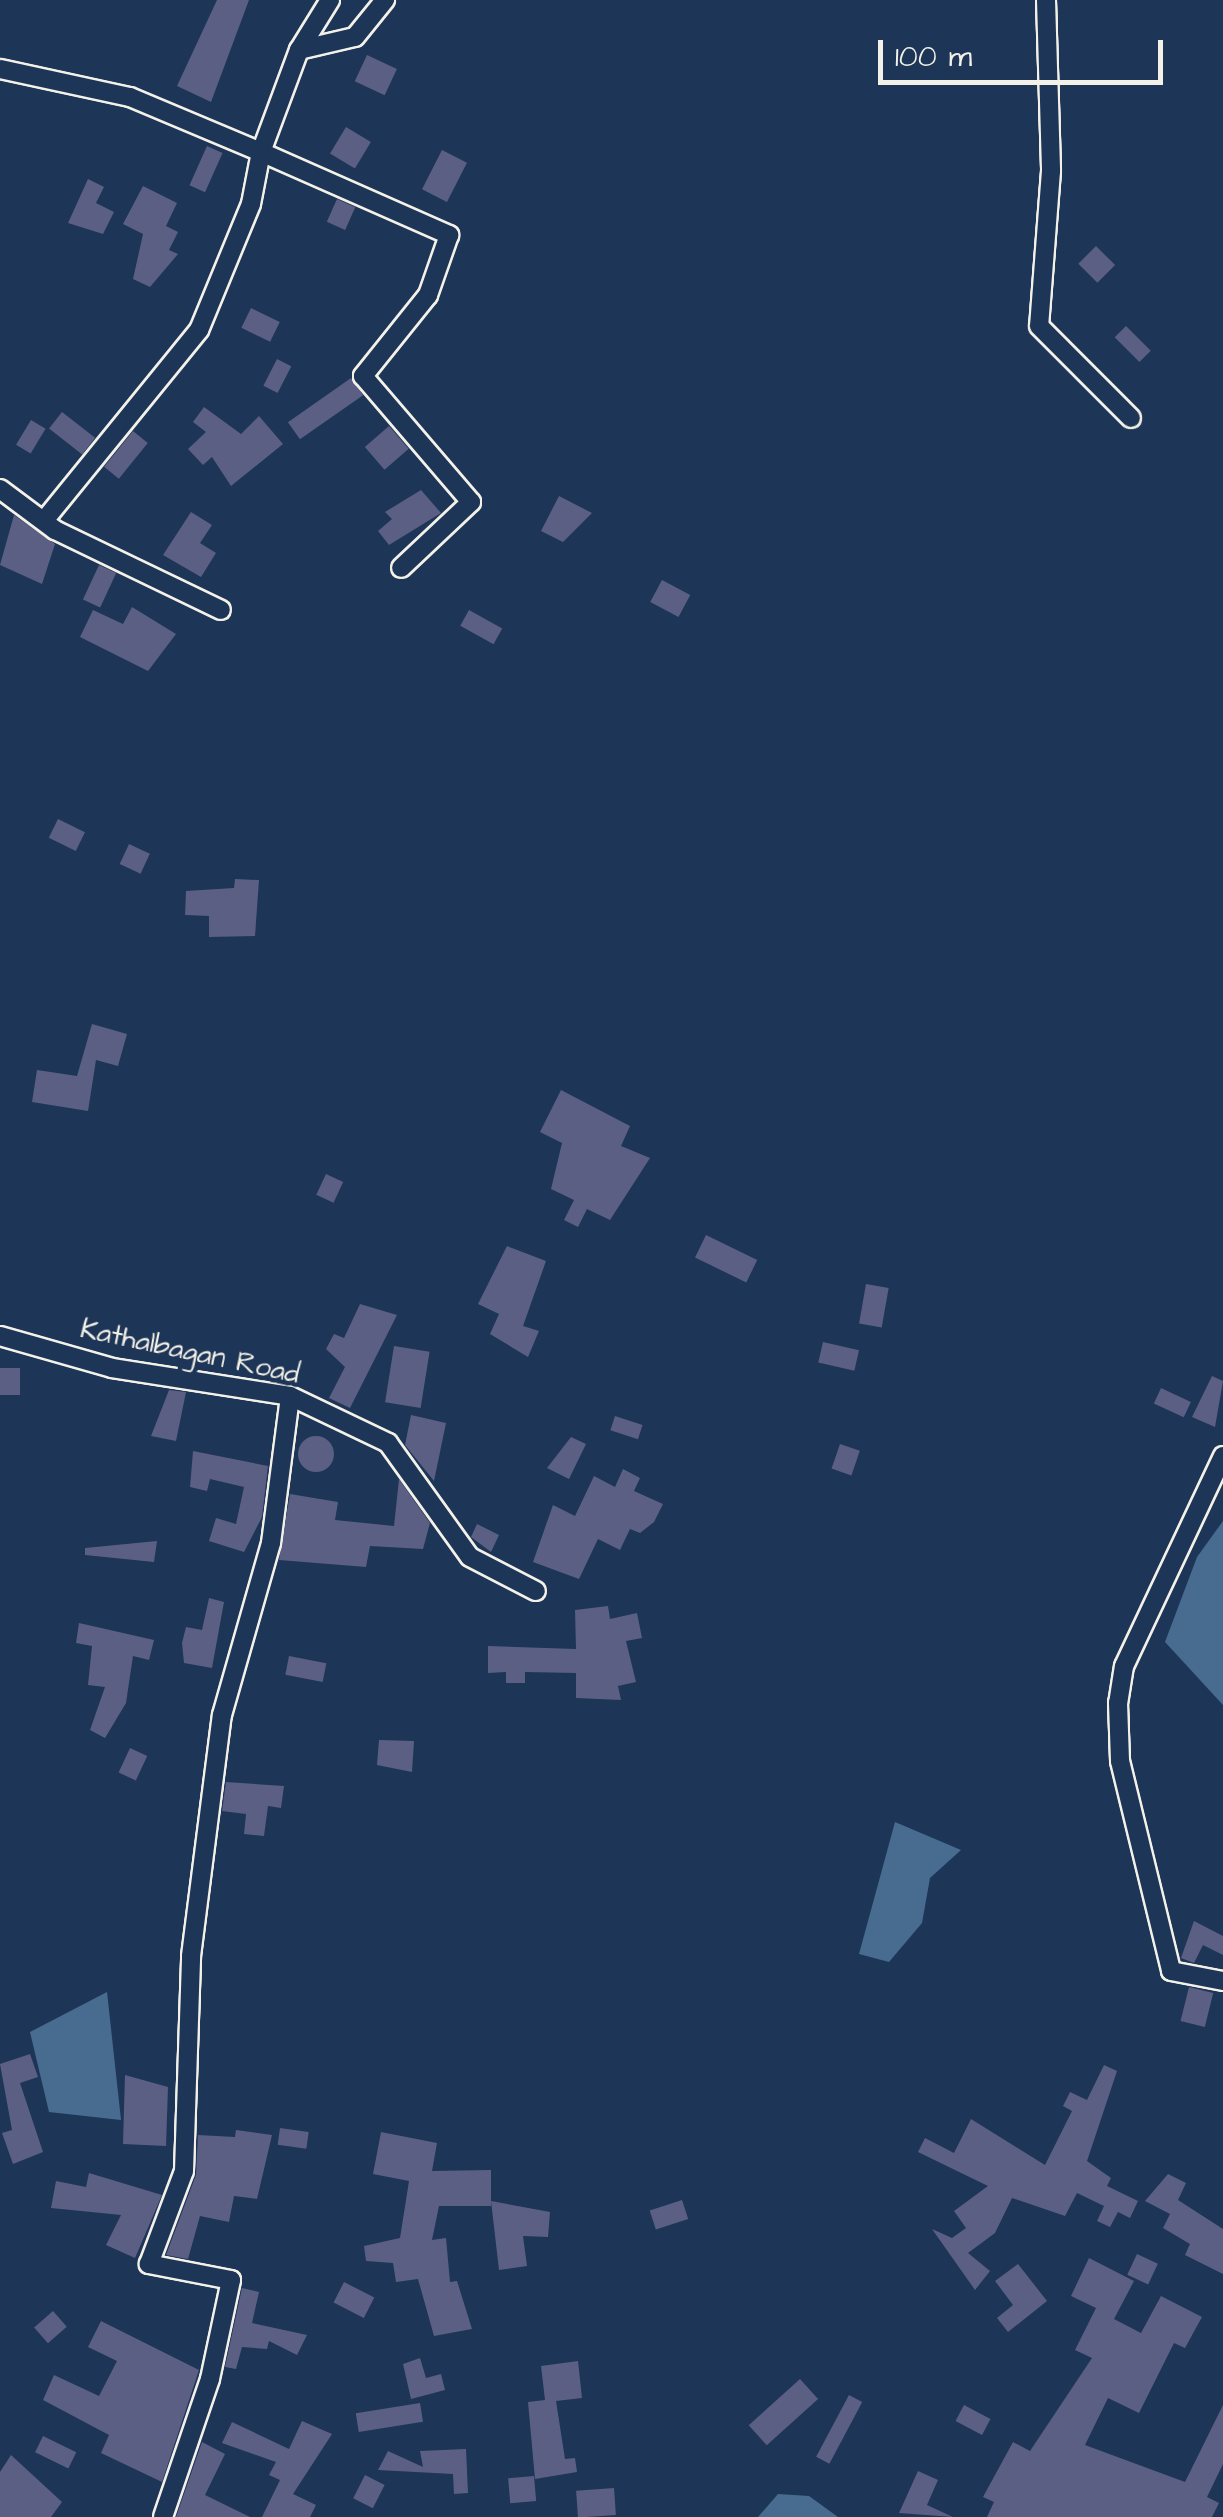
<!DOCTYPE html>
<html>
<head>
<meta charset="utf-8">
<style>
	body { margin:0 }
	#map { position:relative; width:1223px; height:2517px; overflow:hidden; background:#1d3557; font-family:"Architects Daughter",sans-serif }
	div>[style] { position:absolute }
	.water>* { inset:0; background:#486c90 }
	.building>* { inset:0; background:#5b5f84; transform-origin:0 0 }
	.round { border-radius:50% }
	.roads { filter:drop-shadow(2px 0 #f4f1e8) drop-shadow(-2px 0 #f4f1e8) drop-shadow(0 2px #f4f1e8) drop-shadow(0 -2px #f4f1e8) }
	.minor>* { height:18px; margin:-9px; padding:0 9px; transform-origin:9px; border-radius:9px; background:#1d3557 }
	span { translate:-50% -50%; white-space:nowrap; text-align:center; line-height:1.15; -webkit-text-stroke:9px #1d3557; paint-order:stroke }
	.street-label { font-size:28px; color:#f4f1e8 }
	.scale { position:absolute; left:878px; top:40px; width:285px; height:45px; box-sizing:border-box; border:5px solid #f4f1e8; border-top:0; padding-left:12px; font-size:30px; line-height:35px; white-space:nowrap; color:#f4f1e8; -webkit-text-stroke:8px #1d3557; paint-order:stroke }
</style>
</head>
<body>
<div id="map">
	<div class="water">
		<i style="clip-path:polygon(1223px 1521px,1223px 1705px,1165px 1642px,1197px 1557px)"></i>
		<i style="clip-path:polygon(895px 1822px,961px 1850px,930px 1878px,922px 1923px,889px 1962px,859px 1954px)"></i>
		<i style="clip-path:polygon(107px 1992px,121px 2120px,49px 2112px,30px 2032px)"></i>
		<i style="clip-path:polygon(778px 2494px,809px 2496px,838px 2517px,758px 2517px)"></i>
	</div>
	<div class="building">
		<i style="clip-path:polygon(217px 0,249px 0,211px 102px,177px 86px)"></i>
		<i style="left:367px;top:55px;width:33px;height:29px;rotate:25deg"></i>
		<i style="left:346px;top:127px;width:29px;height:31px;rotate:31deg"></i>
		<i style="left:207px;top:146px;width:17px;height:43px;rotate:24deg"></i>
		<i style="left:442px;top:150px;width:28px;height:44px;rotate:27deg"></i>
		<i style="clip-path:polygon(88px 179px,104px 187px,96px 203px,114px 212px,103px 234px,68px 223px)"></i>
		<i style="clip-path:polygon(143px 186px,177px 203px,166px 226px,178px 232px,169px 250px,178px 254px,150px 287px,133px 279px,143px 234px,123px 224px)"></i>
		<i style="left:337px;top:199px;width:20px;height:25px;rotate:24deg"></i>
		<i style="left:1096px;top:246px;width:27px;height:25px;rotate:45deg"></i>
		<i style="left:251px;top:308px;width:32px;height:22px;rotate:26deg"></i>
		<i style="left:1126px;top:326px;width:35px;height:16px;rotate:45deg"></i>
		<i style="left:277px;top:359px;width:16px;height:30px;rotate:27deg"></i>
		<i style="left:351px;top:378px;width:21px;height:77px;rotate:55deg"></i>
		<i style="clip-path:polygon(204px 407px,241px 434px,259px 416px,283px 444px,231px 486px,212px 457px,203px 465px,188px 449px,206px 432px,193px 422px)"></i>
		<i style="left:62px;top:412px;width:42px;height:21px;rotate:38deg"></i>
		<i style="left:31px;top:420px;width:17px;height:29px;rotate:31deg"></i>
		<i style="left:389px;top:426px;width:30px;height:32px;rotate:49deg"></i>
		<i style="left:133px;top:431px;width:19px;height:46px;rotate:39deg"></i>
		<i style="clip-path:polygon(421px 490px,441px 513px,389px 545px,378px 531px,392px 519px,385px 512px)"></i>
		<i style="clip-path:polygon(559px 496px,592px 513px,563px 542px,541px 531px)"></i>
		<i style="clip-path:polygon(191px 512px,212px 525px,200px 543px,216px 553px,201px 577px,163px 555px)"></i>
		<i style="clip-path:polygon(14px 515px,55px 544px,42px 584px,0 565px)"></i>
		<i style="left:99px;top:565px;width:19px;height:38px;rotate:25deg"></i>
		<i style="left:662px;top:580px;width:32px;height:25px;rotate:28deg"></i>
		<i style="clip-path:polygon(132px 607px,176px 634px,148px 671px,80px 637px,93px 610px,123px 624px)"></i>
		<i style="left:469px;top:610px;width:38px;height:18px;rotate:29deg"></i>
		<i style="left:58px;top:819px;width:30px;height:21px;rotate:26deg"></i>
		<i style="left:129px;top:844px;width:23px;height:22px;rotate:25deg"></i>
		<i style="clip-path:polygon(235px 879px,259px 880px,255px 936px,209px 937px,209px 916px,185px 915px,186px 891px,234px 888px)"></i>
		<i style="clip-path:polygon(92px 1024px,127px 1034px,118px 1066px,96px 1060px,88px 1111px,32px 1102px,37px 1070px,77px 1076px)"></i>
		<i style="clip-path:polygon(561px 1090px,630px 1126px,621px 1146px,650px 1158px,610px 1220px,587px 1209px,578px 1227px,564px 1220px,574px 1200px,551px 1189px,562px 1143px,540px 1132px)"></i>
		<i style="left:326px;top:1174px;width:19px;height:23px;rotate:25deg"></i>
		<i style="left:706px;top:1235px;width:57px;height:25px;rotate:26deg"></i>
		<i style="clip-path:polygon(507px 1246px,546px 1261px,523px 1326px,539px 1331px,528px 1357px,490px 1334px,499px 1314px,478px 1304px)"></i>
		<i style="left:866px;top:1284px;width:23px;height:40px;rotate:10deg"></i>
		<i style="clip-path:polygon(360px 1304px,397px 1315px,350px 1408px,329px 1398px,345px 1367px,326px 1349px,334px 1334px,344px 1338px)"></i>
		<i style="left:823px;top:1342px;width:37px;height:21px;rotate:13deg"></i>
		<i style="left:394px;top:1346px;width:36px;height:57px;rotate:9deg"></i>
		<i style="left:0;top:1368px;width:20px;height:27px"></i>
		<i style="clip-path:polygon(1212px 1376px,1223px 1381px,1215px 1427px,1192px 1417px)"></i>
		<i style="left:1161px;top:1388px;width:33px;height:17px;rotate:25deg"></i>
		<i style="clip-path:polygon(169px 1390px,186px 1392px,176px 1441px,151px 1436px)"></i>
		<i style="clip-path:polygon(411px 1415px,446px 1423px,434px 1481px,405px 1445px)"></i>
		<i style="left:615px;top:1416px;width:29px;height:15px;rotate:18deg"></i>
		<i class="round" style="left:298px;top:1436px;width:36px;height:36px"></i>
		<i style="clip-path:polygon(571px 1437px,586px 1444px,569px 1479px,547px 1468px)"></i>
		<i style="left:840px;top:1444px;width:21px;height:26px;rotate:19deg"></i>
		<i style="clip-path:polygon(193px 1451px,268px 1466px,262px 1517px,244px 1552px,209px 1541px,216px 1518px,236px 1524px,244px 1487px,210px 1479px,207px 1491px,190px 1487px)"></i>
		<i style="clip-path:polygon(623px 1469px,640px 1478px,634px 1491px,663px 1504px,654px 1522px,640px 1533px,630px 1529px,620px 1550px,598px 1539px,579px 1579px,533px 1562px,553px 1505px,575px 1516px,594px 1476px,615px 1487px)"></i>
		<i style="clip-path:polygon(399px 1479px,430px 1523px,423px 1549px,370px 1546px,366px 1567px,279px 1560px,290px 1494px,338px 1502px,335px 1520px,394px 1526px)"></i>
		<i style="clip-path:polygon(477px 1524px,499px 1535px,491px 1552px,471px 1537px)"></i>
		<i style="clip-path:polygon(157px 1541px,154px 1562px,85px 1555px,85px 1548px)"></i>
		<i style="clip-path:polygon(209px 1598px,224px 1602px,212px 1668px,184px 1663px,182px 1643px,186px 1627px,202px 1630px)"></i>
		<i style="clip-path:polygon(608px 1606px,610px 1619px,637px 1613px,642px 1638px,626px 1641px,636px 1682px,618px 1686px,621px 1700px,576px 1698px,576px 1673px,525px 1672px,525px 1683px,506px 1683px,506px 1672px,488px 1673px,488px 1646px,576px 1649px,575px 1610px)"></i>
		<i style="clip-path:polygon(79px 1623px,154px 1640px,149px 1660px,133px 1656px,126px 1703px,105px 1738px,90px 1730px,105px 1687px,88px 1685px,92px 1646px,76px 1643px)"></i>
		<i style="left:289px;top:1656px;width:38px;height:19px;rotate:11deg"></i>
		<i style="clip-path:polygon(379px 1740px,414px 1741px,412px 1772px,377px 1765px)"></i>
		<i style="left:130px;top:1748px;width:19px;height:27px;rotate:25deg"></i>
		<i style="clip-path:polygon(226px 1782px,284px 1786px,281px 1808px,268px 1806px,264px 1836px,244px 1834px,246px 1814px,222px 1811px)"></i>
		<i style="clip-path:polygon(1194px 1921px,1223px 1936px,1223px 1955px,1203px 1945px,1194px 1963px,1181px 1958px)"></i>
		<i style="left:1189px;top:1987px;width:25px;height:35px;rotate:14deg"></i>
		<i style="clip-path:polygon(30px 2054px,38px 2077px,20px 2083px,43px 2152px,13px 2164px,2px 2133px,12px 2130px,0 2064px)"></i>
		<i style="clip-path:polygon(1104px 2065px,1117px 2071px,1087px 2161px,1111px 2178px,1107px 2186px,1138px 2201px,1130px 2218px,1118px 2212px,1110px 2227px,1097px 2221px,1104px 2206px,1077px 2193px,1065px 2216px,1012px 2198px,995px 2233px,968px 2253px,990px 2271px,975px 2290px,932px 2229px,952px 2238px,966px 2228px,954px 2211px,988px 2186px,918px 2152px,925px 2138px,954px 2153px,971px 2119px,1045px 2165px,1072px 2111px,1063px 2106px,1070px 2092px,1087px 2100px)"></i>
		<i style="clip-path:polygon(125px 2075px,168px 2087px,166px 2146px,123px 2144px)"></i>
		<i style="left:280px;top:2128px;width:29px;height:17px;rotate:8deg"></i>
		<i style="clip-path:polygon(236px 2130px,272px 2135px,257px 2199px,234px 2196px,229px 2222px,200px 2216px,188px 2259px,166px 2255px,196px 2175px,198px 2135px,235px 2137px)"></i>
		<i style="clip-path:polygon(381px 2132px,437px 2143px,432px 2171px,491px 2170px,491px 2206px,439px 2206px,432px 2240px,446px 2238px,450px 2282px,457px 2281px,472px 2329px,434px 2336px,418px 2279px,396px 2282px,393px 2263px,366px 2261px,364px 2246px,400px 2238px,409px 2181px,373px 2174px)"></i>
		<i style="clip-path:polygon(89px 2173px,162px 2195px,135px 2258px,106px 2245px,121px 2215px,51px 2208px,56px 2181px,86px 2187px)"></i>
		<i style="clip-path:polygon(1168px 2174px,1186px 2183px,1178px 2200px,1223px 2229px,1223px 2274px,1185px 2255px,1190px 2244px,1163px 2228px,1170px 2214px,1145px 2201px)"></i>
		<i style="left:682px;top:2200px;width:20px;height:34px;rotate:72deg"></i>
		<i style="clip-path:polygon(491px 2201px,550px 2212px,548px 2237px,523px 2236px,527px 2266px,499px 2270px)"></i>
		<i style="left:1137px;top:2254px;width:23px;height:23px;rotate:25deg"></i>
		<i style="clip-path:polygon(1089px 2258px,1134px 2281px,1114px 2319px,1141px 2333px,1161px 2296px,1202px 2317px,1185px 2348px,1174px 2343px,1139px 2413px,1108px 2398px,1085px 2445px,1185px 2482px,1223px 2405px,1223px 2464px,1207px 2497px,1219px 2503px,1212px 2517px,987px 2517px,994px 2502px,983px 2497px,1013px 2442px,1030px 2451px,1092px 2358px,1075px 2350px,1096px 2308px,1071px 2296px)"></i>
		<i style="clip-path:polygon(1018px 2264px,1047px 2301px,1008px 2332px,997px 2318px,1013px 2305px,995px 2281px)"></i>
		<i style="left:344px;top:2282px;width:34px;height:23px;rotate:27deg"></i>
		<i style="clip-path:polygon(242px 2288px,259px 2292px,252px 2323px,307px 2335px,297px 2355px,269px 2341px,267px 2349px,242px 2347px,236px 2369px,225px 2367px)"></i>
		<i style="left:53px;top:2311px;width:21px;height:25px;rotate:49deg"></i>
		<i style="clip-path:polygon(101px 2321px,199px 2370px,162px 2482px,101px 2453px,109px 2435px,43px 2400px,54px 2375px,99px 2396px,117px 2361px,88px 2347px)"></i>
		<i style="clip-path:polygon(420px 2358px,426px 2378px,441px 2374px,445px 2390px,411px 2399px,403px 2364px)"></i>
		<i style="clip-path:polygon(578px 2361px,582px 2398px,556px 2401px,565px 2459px,575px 2458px,577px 2472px,535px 2479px,528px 2402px,545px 2400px,541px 2366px)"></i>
		<i style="left:800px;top:2379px;width:27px;height:69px;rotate:48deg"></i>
		<i style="left:849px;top:2395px;width:15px;height:70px;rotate:28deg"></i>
		<i style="left:420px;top:2403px;width:19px;height:65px;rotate:81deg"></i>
		<i style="left:964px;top:2405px;width:30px;height:18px;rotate:28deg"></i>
		<i style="clip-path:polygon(302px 2421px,332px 2434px,293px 2494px,316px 2505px,310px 2517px,262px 2517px,280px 2480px,269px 2475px,276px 2462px,222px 2443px,232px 2422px,289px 2449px)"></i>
		<i style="left:43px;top:2436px;width:37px;height:18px;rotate:26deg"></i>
		<i style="clip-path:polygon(202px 2442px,225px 2454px,205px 2495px,250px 2517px,176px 2517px)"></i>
		<i style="clip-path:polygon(466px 2449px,468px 2493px,454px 2494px,453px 2474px,378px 2470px,388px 2451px,423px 2467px,420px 2451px)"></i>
		<i style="clip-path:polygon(11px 2455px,62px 2502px,51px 2517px,0 2517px,0 2472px)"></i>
		<i style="clip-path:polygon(918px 2471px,938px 2480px,927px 2505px,953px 2517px,899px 2513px)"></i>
		<i style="left:365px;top:2475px;width:22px;height:26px;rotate:27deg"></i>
		<i style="left:534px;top:2476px;width:25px;height:26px;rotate:85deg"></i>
		<i style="left:614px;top:2488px;width:27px;height:38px;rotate:86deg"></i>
	</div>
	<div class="roads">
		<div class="minor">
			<i style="left:330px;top:0;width:59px;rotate:121.8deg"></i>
			<i style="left:299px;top:50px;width:109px;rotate:110.4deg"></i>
			<i style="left:261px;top:152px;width:206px;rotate:23.8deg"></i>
			<i style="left:449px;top:235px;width:64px;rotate:109.3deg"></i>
			<i style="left:428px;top:295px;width:104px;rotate:128.7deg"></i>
			<i style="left:363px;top:376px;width:166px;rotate:49.4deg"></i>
			<i style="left:471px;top:502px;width:96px;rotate:136.7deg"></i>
			<i style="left:1046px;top:0;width:171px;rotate:88.3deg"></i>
			<i style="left:1051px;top:171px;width:155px;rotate:94.4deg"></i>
			<i style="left:1039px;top:326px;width:130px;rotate:45deg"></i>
			<i style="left:299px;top:50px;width:57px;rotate:-13.1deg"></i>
			<i style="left:355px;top:37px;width:48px;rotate:-51deg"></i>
			<i style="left:0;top:69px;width:133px;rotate:12.2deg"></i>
			<i style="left:130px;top:97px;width:142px;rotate:22.8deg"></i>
			<i style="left:261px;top:152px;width:53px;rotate:100.9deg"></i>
			<i style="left:251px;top:204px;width:136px;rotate:112.4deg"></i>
			<i style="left:199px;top:330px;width:246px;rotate:129.1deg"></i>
			<i style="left:0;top:489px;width:69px;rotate:36.7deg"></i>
			<i style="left:55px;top:530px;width:184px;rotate:25.7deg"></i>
			<i style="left:0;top:1336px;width:116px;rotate:15.9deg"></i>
			<i style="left:112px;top:1368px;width:180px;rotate:8.9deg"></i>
			<i style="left:290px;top:1396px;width:109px;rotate:25.6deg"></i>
			<i style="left:388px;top:1443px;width:140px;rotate:54.3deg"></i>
			<i style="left:470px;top:1557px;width:74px;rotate:27.3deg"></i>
			<i style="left:1223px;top:1456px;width:232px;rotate:115.2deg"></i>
			<i style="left:1124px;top:1666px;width:37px;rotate:99deg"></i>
			<i style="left:1118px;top:1703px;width:58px;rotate:88deg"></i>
			<i style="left:1120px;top:1761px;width:216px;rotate:76.3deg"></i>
			<i style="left:1171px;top:1971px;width:53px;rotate:10.9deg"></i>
			<i style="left:163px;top:2517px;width:146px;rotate:-71.2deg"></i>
			<i style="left:210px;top:2379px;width:101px;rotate:-78deg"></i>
			<i style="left:231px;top:2280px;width:84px;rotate:-169deg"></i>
			<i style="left:149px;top:2264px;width:99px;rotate:-69.4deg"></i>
			<i style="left:184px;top:2171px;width:215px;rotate:-88.1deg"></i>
			<i style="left:191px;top:1956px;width:243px;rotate:-82.7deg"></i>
			<i style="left:222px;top:1715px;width:179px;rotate:-74.1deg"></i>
			<i style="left:271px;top:1543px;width:148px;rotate:-82.6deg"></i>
		</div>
	</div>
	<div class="street-label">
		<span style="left:190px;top:1352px;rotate:12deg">Kathalbagan Road</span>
	</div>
	<div class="scale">100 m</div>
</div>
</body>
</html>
